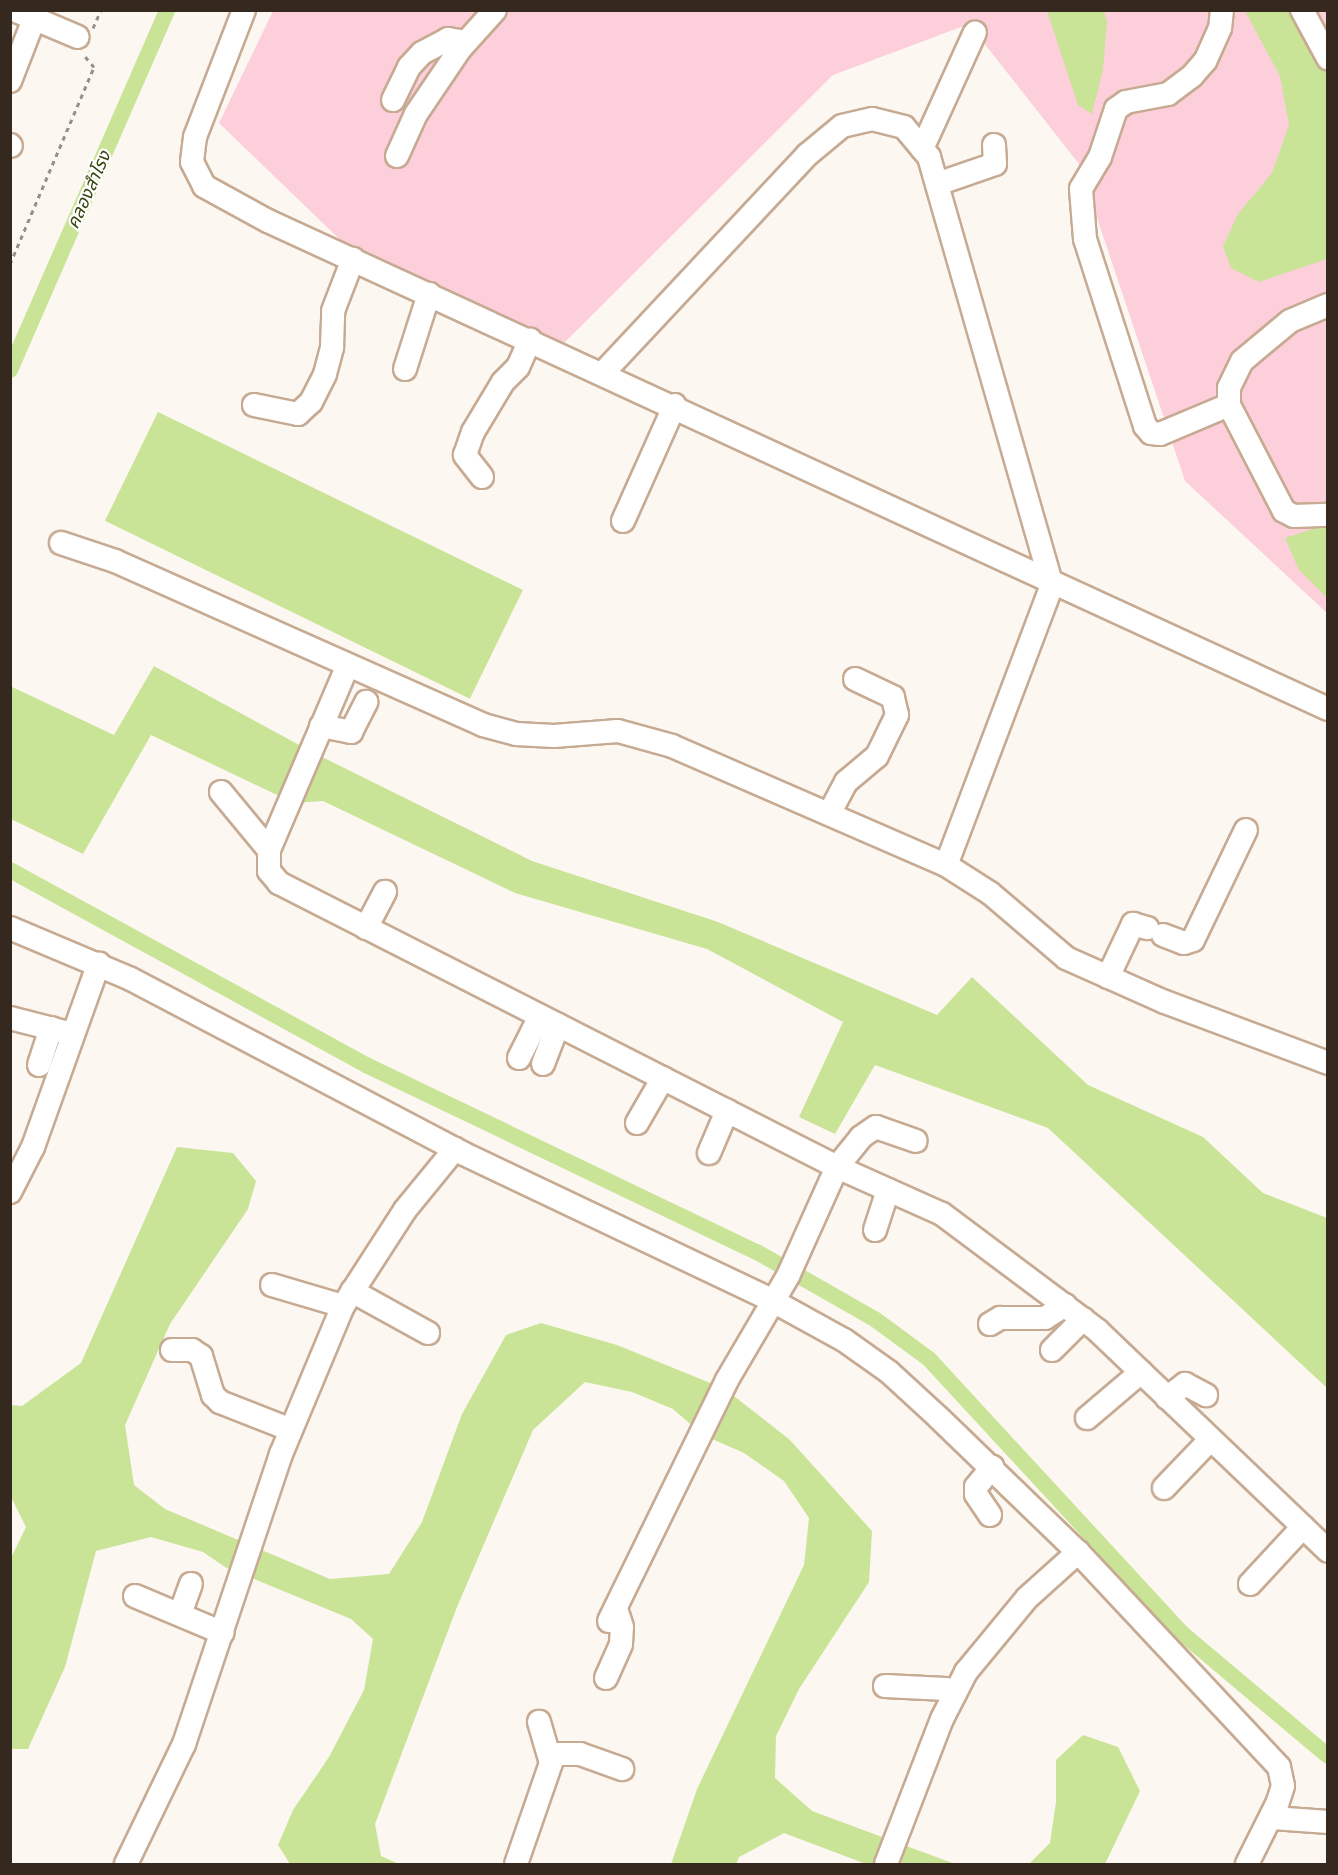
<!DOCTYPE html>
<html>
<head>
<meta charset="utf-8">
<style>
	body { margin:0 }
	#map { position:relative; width:1338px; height:1875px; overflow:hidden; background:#fdf7f2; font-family:Jost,"Noto Sans Thai",sans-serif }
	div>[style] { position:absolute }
	.green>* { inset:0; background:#fccfdb }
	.water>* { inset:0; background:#c9e497; transform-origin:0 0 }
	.canal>* { height:16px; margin:-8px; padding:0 8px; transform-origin:8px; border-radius:8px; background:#c9e497 }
	.path>* { height:3px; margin-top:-1.5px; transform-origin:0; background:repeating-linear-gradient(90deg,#988f88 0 4.5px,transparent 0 9px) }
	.roads { filter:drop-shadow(2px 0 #c7aa92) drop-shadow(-2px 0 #c7aa92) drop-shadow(0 2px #c7aa92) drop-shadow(0 -2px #c7aa92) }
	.minor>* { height:22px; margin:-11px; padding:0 11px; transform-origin:11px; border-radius:11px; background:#fff }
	span { translate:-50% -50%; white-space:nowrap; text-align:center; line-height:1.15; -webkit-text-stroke:4.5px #fff; paint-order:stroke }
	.water-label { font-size:18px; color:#35440d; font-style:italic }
	.frame { position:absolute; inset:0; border:12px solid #34281f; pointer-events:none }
</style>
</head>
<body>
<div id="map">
	<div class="green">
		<i style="clip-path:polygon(273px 11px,1327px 11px,1327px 613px,1185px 481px,1079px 164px,969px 24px,833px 75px,563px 344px,357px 256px,219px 123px)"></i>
	</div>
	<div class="water">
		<i style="clip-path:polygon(1047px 11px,1104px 11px,1107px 22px,1103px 69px,1092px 114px,1078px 105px)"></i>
		<i style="clip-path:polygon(1245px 11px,1297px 11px,1327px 63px,1327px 259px,1259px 282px,1231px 268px,1223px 246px,1238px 214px,1272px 173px,1289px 125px,1280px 76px)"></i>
		<i style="left:158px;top:412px;width:406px;height:121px;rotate:26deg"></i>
		<i style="clip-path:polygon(1327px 524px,1327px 598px,1299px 570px,1285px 538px)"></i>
		<i style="clip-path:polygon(154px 666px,314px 753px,532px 861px,718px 922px,937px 1015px,972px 977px,1088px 1085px,1203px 1137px,1263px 1193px,1327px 1218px,1327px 1388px,1048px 1128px,875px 1065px,835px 1134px,799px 1117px,843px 1022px,707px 949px,515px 893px,323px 801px,294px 803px,151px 735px,83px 854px,11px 819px,10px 686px,114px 735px)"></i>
		<i style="clip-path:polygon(177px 1147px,233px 1153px,256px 1181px,248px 1209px,170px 1324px,125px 1425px,134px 1485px,165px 1509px,330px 1579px,389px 1574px,422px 1522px,462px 1414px,506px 1335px,541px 1323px,617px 1345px,725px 1389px,790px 1440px,872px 1531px,869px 1582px,799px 1689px,776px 1736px,775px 1778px,812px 1811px,955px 1864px,866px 1864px,784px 1833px,739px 1857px,736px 1864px,671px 1864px,697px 1789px,804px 1565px,809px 1518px,784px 1481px,744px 1453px,703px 1435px,673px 1409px,632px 1392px,585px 1382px,533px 1430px,457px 1607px,375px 1824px,381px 1856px,399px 1864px,290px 1864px,278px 1845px,293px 1810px,329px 1757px,364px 1690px,373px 1639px,351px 1619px,225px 1567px,203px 1552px,151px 1537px,96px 1551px,65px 1667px,28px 1749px,11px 1749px,10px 1560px,26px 1527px,11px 1497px,11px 1405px,22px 1406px,81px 1363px)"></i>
		<i style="clip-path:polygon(1083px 1735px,1118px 1747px,1140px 1791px,1105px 1864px,1029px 1864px,1050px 1843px,1056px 1802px,1056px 1760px)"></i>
	</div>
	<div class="canal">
		<i style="left:10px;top:370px;width:393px;rotate:-66.4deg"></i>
		<i style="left:10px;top:870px;width:406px;rotate:28.7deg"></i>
		<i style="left:366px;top:1065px;width:433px;rotate:25.6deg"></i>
		<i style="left:757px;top:1252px;width:137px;rotate:29.7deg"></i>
		<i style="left:876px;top:1320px;width:66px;rotate:36.3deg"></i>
		<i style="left:929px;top:1359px;width:374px;rotate:47.3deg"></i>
		<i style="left:1183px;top:1634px;width:189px;rotate:40.1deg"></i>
	</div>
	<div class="path">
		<i style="left:93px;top:28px;width:20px;rotate:-66deg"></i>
		<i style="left:10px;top:264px;width:214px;rotate:-66.9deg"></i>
		<i style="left:94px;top:67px;width:17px;rotate:-130deg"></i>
	</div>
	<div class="roads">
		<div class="minor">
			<i style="left:14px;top:10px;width:69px;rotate:22.9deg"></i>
			<i style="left:244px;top:10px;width:136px;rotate:111.1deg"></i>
			<i style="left:195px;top:137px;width:25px;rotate:97deg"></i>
			<i style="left:192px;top:162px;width:27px;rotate:63deg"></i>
			<i style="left:204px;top:186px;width:73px;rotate:28.7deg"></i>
			<i style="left:268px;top:221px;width:1167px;rotate:24.72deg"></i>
			<i style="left:1222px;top:10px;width:18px;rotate:96deg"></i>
			<i style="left:1220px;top:28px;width:36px;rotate:114deg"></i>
			<i style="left:1205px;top:61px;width:20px;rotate:131deg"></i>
			<i style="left:1192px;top:76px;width:30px;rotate:143deg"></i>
			<i style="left:1168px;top:94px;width:43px;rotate:169.2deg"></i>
			<i style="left:1126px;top:102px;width:12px;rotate:145deg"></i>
			<i style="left:1116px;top:109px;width:51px;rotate:108.4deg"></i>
			<i style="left:1100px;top:157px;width:37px;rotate:121deg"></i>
			<i style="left:1081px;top:189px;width:50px;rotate:85.4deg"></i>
			<i style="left:1085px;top:239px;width:196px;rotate:72.2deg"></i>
			<i style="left:1145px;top:426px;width:9px;rotate:49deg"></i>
			<i style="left:1151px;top:433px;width:9px;rotate:6deg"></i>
			<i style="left:1160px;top:434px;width:75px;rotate:-22.8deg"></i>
			<i style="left:1302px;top:10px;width:55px;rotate:61.6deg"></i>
			<i style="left:10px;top:81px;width:66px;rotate:-68.8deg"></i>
			<i style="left:393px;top:100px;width:37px;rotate:-64deg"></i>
			<i style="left:409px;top:67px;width:19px;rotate:-47deg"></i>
			<i style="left:422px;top:53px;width:30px;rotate:-28deg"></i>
			<i style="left:448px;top:39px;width:18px;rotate:9deg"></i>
			<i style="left:10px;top:145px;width:1px;rotate:45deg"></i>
			<i style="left:922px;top:149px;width:128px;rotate:-65.6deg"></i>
			<i style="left:397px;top:156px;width:46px;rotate:-65.7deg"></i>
			<i style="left:416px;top:114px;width:78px;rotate:-55.9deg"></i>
			<i style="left:460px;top:49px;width:52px;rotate:-48.1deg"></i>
			<i style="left:937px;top:184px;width:61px;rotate:-19deg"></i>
			<i style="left:995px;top:164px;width:19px;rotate:-93deg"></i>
			<i style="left:1328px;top:305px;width:41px;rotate:157.2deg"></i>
			<i style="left:1290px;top:321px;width:62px;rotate:140.2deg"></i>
			<i style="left:1242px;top:361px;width:30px;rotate:116deg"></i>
			<i style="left:1229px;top:388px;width:17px;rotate:90deg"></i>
			<i style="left:1229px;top:405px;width:119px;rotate:62.6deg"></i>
			<i style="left:1284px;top:511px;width:11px;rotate:27deg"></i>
			<i style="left:1294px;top:516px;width:34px;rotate:-2deg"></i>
			<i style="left:405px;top:369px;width:79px;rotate:-72.3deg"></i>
			<i style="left:603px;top:373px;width:299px;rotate:-46.9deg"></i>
			<i style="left:807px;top:155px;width:45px;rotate:-39.6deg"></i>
			<i style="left:842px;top:126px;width:31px;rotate:-13deg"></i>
			<i style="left:872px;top:119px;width:33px;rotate:14deg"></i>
			<i style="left:904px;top:127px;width:39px;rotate:50deg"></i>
			<i style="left:929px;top:157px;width:445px;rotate:74deg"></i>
			<i style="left:1052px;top:585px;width:299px;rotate:110.7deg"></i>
			<i style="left:254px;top:405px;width:45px;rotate:11.6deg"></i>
			<i style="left:298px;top:414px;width:18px;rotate:-43deg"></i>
			<i style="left:311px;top:402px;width:31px;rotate:-63deg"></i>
			<i style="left:325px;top:374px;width:28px;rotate:-75deg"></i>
			<i style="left:332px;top:347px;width:36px;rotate:-88deg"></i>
			<i style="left:333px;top:311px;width:56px;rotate:-69deg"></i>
			<i style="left:482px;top:477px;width:28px;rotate:-128deg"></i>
			<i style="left:465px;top:455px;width:24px;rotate:-71deg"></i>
			<i style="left:473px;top:432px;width:58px;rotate:-59deg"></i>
			<i style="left:503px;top:382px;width:21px;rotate:-45deg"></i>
			<i style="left:518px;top:367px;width:30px;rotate:-66deg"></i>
			<i style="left:623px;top:521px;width:127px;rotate:-65.9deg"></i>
			<i style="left:61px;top:543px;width:57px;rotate:18.4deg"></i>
			<i style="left:115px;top:561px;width:403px;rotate:24deg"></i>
			<i style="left:483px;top:725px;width:34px;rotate:15deg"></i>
			<i style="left:516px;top:734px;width:38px;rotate:3deg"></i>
			<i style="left:554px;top:736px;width:64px;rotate:-4.5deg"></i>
			<i style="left:618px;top:731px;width:56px;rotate:15.5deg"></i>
			<i style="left:672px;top:746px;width:299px;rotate:23.5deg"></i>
			<i style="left:946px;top:865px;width:52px;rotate:32.5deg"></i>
			<i style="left:990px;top:893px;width:100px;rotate:40.5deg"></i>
			<i style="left:1066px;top:958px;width:108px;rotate:24deg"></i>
			<i style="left:1165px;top:1002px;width:174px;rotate:20.5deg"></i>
			<i style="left:347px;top:667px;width:199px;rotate:113.1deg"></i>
			<i style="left:269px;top:850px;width:21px;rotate:90deg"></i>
			<i style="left:269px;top:871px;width:16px;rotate:50deg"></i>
			<i style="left:279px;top:883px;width:626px;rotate:26.97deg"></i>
			<i style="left:837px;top:1167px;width:115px;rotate:24.1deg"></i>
			<i style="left:942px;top:1214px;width:194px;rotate:36.8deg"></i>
			<i style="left:1097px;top:1330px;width:320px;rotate:43.7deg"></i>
			<i style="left:321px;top:726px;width:31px;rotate:11deg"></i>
			<i style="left:351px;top:732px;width:34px;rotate:-63deg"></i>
			<i style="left:221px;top:792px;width:75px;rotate:50.4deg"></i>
			<i style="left:829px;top:814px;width:36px;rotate:-62deg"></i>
			<i style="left:846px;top:782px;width:40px;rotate:-40deg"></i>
			<i style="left:877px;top:756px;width:46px;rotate:-64deg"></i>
			<i style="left:897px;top:715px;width:18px;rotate:-103deg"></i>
			<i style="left:893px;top:697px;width:42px;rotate:-154.7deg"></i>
			<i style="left:10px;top:928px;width:131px;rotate:22.9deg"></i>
			<i style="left:131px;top:979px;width:374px;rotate:27.7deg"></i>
			<i style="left:462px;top:1153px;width:344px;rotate:25.4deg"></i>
			<i style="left:773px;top:1301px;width:81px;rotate:28.8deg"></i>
			<i style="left:844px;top:1340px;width:55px;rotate:35.4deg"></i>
			<i style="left:889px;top:1372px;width:68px;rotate:42.6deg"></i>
			<i style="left:939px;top:1418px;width:193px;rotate:44deg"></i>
			<i style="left:366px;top:928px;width:41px;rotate:-62.2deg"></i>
			<i style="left:1163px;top:935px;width:22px;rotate:21deg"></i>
			<i style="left:1184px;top:943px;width:9px;rotate:-18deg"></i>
			<i style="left:1193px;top:940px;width:122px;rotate:-64.3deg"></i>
			<i style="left:1108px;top:977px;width:59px;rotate:-64.7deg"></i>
			<i style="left:1133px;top:924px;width:15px;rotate:16deg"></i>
			<i style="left:10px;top:1018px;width:65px;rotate:14.3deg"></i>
			<i style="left:519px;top:1058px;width:47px;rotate:-63.4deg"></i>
			<i style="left:543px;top:1064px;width:42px;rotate:-69deg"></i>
			<i style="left:39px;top:1065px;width:39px;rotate:-72deg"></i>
			<i style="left:637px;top:1123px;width:52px;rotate:-60deg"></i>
			<i style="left:709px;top:1153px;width:46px;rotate:-66.8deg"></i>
			<i style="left:10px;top:1192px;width:51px;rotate:-62.9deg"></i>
			<i style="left:33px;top:1147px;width:195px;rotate:-70.3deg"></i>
			<i style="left:875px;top:1230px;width:42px;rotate:-72deg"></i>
			<i style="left:272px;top:1285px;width:74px;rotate:16.5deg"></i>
			<i style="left:352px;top:1291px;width:87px;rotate:28.9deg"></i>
			<i style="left:990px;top:1324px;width:12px;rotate:-31deg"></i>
			<i style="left:1000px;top:1318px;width:45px"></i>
			<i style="left:1045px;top:1318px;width:24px;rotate:-33deg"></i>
			<i style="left:172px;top:1350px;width:20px"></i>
			<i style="left:192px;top:1350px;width:11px;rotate:34deg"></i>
			<i style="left:201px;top:1356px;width:41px;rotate:72.9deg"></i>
			<i style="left:213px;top:1395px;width:10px;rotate:45deg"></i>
			<i style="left:220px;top:1402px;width:76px;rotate:21.5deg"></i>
			<i style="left:1052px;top:1350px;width:44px;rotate:-45deg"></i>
			<i style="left:1167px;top:1398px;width:23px;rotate:-38deg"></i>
			<i style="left:1185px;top:1384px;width:24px;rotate:28deg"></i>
			<i style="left:1087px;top:1418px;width:71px;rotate:-40.4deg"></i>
			<i style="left:1164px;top:1488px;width:66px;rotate:-46.2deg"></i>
			<i style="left:990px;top:1515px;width:25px;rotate:-124deg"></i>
			<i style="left:976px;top:1494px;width:7px;rotate:-90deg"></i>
			<i style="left:976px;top:1487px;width:26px;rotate:-51deg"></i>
			<i style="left:1250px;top:1584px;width:78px;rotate:-47.1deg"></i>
			<i style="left:135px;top:1596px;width:95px;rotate:22.8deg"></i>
			<i style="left:180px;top:1614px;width:32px;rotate:-70deg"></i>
			<i style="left:609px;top:1621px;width:268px;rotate:-63.9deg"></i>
			<i style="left:727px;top:1380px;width:121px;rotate:-59.6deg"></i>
			<i style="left:788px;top:1276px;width:120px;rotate:-65.8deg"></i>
			<i style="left:837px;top:1167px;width:38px;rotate:-51deg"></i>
			<i style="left:861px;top:1137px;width:18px;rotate:-34deg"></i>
			<i style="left:876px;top:1127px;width:42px;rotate:19.3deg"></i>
			<i style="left:606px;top:1678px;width:37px;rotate:-66deg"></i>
			<i style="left:621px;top:1644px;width:17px;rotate:-87deg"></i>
			<i style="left:622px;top:1627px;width:20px;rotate:-108deg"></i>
			<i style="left:885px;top:1686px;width:61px;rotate:2.8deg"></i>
			<i style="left:946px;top:1689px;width:10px;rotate:24deg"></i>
			<i style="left:549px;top:1754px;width:31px"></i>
			<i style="left:580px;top:1754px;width:45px;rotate:19.7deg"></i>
			<i style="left:1273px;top:1818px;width:55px;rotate:4.2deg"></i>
			<i style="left:126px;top:1864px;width:133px;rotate:-64.2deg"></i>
			<i style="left:184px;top:1744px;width:306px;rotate:-71.5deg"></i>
			<i style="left:281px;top:1454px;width:160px;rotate:-67.3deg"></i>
			<i style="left:343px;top:1306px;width:114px;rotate:-57.1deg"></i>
			<i style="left:405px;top:1210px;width:79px;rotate:-50.7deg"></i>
			<i style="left:516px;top:1864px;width:107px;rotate:-70.9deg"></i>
			<i style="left:551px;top:1763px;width:43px;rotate:-106.3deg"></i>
			<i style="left:886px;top:1864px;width:155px;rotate:-68.9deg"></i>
			<i style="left:942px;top:1719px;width:53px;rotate:-62.9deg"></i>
			<i style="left:966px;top:1672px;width:96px;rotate:-50.5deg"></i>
			<i style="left:1027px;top:1598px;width:69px;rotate:-42deg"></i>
			<i style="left:1078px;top:1552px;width:294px;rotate:46.9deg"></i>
			<i style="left:1279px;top:1767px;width:19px;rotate:78deg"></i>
			<i style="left:1283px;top:1786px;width:19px;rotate:108deg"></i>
			<i style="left:1277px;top:1804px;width:67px;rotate:116.6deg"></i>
		</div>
	</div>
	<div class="water-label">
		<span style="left:89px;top:190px;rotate:-66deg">คลองสำโรง</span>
	</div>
	<div class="frame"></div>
</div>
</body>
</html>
